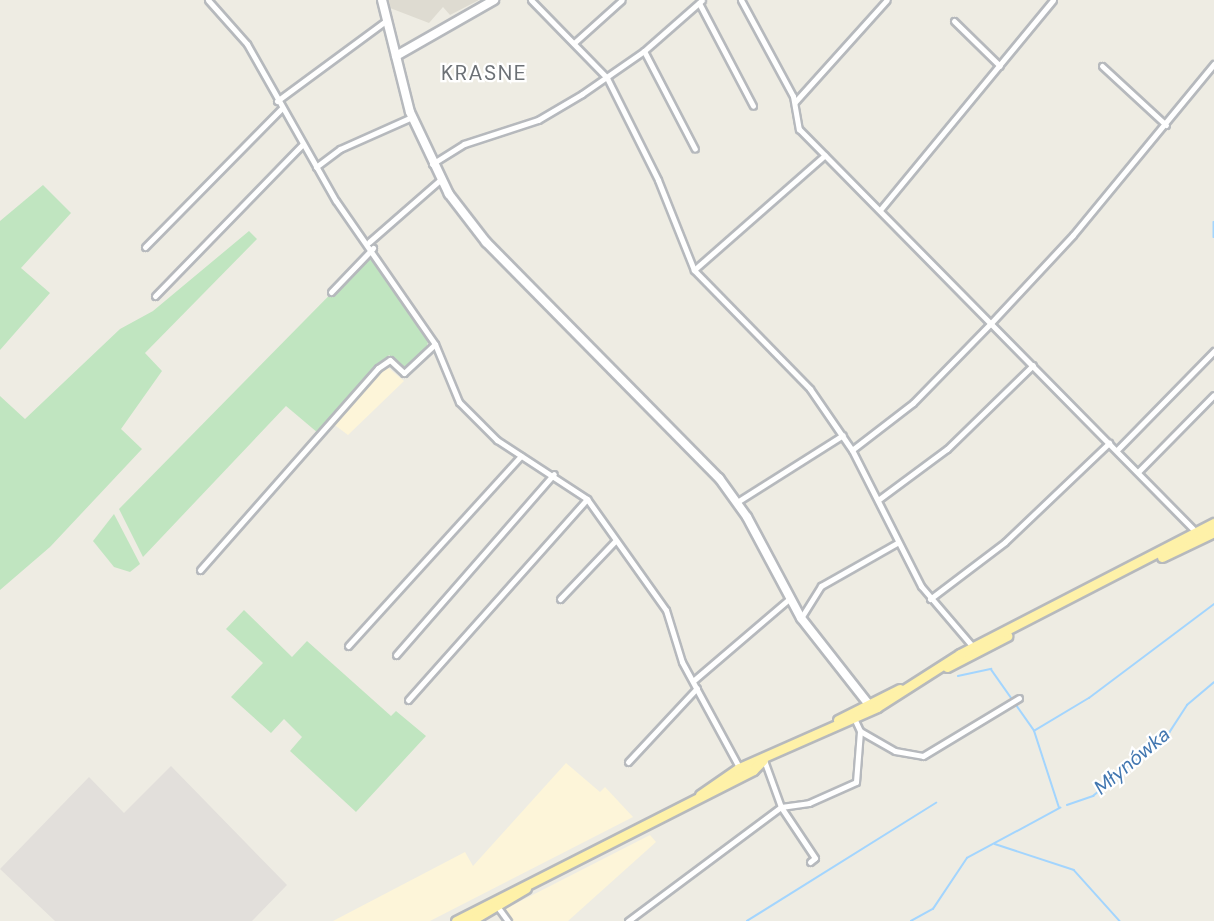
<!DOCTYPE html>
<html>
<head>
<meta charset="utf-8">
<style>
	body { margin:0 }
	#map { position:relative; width:1214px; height:921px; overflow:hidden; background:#eeece3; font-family:"DM Sans",sans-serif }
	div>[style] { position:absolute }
	.commercial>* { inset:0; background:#fdf5d9 }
	.industrial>* { inset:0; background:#e2dfdb }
	.education>* { inset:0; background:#dedbd1 }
	.green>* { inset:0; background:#c0e5c0 }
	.stream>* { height:1.5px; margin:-0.75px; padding:0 0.75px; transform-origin:0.75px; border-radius:0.75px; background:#a3d5fe }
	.roads { filter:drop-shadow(2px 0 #b6b9bd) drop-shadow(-2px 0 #b6b9bd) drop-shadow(0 2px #b6b9bd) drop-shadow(0 -2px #b6b9bd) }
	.street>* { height:5px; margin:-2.5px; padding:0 2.5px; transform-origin:2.5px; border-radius:2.5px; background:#fff }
	.secondary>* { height:8px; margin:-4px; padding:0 4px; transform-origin:4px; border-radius:4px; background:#fff }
	.primary>* { height:9px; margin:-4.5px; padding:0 4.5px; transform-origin:4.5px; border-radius:4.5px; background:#fef1a8 }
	span { translate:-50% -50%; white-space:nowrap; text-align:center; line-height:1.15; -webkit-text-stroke:4.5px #fff; paint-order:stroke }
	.water-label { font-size:20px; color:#4176b0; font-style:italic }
	.quarter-label { font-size:21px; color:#6c7176; letter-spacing:1.5px }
</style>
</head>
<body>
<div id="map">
	<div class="commercial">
		<i style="clip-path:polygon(386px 366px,404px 381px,348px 435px,332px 423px)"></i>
		<i style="clip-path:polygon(566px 763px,600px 792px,605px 787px,633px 817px,430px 921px,333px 921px,465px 852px,473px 866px)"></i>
		<i style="clip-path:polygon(650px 835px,656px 842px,568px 921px,509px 921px,499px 912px)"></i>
	</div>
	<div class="industrial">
		<i style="clip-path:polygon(171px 766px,287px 885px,252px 921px,55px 921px,0 869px,89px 777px,124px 813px)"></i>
	</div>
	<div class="education">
		<i style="clip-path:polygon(389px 0,479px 0,450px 15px,443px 7px,429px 23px,390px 8px)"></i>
	</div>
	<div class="green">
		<i style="clip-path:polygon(43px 185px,71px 213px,21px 268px,50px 293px,0 350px,0 221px)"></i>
		<i style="clip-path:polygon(249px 231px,257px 239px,145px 353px,162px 371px,121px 429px,142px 449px,50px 547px,0 590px,0 396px,25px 419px,120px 329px,153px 311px)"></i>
		<i style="clip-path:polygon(369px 255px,428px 342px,426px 350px,405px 368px,389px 355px,318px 433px,286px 406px,143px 557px,119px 509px)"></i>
		<i style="clip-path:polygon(114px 514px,140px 564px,130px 572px,114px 567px,93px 541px)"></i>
		<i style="clip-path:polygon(244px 610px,292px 657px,307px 641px,391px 716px,396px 711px,426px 736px,356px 812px,290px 751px,302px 737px,284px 719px,271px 733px,231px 697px,263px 663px,226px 629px)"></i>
	</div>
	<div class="stream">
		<i style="left:1214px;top:222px;width:15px;rotate:90deg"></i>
		<i style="left:958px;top:676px;width:34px;rotate:-12deg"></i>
		<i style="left:991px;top:669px;width:75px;rotate:54.8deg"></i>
		<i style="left:1067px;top:805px;width:28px;rotate:-19deg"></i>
		<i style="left:1093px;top:796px;width:99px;rotate:-39.7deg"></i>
		<i style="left:1169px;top:733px;width:33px;rotate:-57deg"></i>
		<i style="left:1187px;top:705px;width:35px;rotate:-40deg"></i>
		<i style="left:1059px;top:808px;width:81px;rotate:-108deg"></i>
		<i style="left:1034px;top:731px;width:64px;rotate:-31deg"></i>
		<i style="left:1089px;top:698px;width:156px;rotate:-36.9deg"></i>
		<i style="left:995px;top:844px;width:83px;rotate:18.2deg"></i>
		<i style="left:1074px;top:870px;width:69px;rotate:48deg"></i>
		<i style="left:747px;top:921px;width:223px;rotate:-32deg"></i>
		<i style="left:911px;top:921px;width:25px;rotate:-29deg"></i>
		<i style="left:933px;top:909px;width:61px;rotate:-56.3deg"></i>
		<i style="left:967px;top:858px;width:106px;rotate:-28.3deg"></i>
	</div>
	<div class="roads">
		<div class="street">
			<i style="left:208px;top:0;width:59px;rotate:48.4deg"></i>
			<i style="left:247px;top:44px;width:180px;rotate:60.5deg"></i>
			<i style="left:336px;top:201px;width:174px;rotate:55.3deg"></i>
			<i style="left:435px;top:344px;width:63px;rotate:67.5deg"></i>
			<i style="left:459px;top:402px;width:54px;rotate:45deg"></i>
			<i style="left:497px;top:440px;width:108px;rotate:33.2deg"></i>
			<i style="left:587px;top:499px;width:136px;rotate:54.6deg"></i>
			<i style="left:666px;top:610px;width:54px;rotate:72.9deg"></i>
			<i style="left:682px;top:662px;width:122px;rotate:61.5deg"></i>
			<i style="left:531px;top:0;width:109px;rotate:45.7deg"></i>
			<i style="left:607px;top:78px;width:114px;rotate:63.4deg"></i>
			<i style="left:658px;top:180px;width:97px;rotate:68.2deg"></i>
			<i style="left:694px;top:270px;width:166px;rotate:45.7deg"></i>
			<i style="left:810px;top:389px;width:74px;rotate:55.5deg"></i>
			<i style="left:852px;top:450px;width:153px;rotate:63.1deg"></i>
			<i style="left:921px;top:586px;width:82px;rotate:49.5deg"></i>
			<i style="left:741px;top:0;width:109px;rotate:61.6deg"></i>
			<i style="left:793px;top:96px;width:34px;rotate:80deg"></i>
			<i style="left:799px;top:129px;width:566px;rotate:45.43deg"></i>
			<i style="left:699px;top:3px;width:116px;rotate:62.3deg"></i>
			<i style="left:954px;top:21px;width:64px;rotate:44.4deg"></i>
			<i style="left:574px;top:43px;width:64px;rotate:-41.9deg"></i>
			<i style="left:644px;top:51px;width:110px;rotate:62.5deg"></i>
			<i style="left:1102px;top:66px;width:87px;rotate:42.7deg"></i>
			<i style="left:277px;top:101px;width:137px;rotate:-36.4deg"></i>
			<i style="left:795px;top:102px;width:137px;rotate:-48deg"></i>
			<i style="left:432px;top:164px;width:38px;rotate:-32deg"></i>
			<i style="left:464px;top:144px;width:78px;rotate:-18deg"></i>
			<i style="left:538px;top:120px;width:51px;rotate:-30.6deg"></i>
			<i style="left:582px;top:94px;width:75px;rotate:-34.7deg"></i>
			<i style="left:644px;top:51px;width:77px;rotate:-41.3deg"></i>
			<i style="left:316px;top:167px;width:30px;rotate:-37deg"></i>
			<i style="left:340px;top:149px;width:79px;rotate:-24deg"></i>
			<i style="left:880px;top:210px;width:272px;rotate:-50.5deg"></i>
			<i style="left:369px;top:242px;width:94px;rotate:-41.1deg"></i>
			<i style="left:145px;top:247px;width:194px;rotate:-45.4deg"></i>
			<i style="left:694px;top:270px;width:174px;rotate:-41.3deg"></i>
			<i style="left:331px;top:292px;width:61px;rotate:-46.3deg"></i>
			<i style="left:155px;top:296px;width:211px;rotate:-45.8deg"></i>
			<i style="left:852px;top:450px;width:77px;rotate:-37.6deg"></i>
			<i style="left:913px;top:403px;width:112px;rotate:-45.7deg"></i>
			<i style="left:991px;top:323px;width:120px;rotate:-47deg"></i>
			<i style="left:1073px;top:235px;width:222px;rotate:-50.5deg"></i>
			<i style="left:1117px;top:450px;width:139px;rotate:-45.6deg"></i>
			<i style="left:1138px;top:472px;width:108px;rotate:-45.4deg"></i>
			<i style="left:878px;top:500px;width:86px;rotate:-36.5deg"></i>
			<i style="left:947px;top:449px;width:120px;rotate:-44.3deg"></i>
			<i style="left:737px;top:502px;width:125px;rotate:-32.3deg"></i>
			<i style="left:200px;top:570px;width:269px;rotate:-48.6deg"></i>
			<i style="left:378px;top:368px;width:14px;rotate:-34deg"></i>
			<i style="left:390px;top:360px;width:19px;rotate:43deg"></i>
			<i style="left:404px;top:373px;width:42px;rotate:-43.1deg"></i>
			<i style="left:560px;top:599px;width:79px;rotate:-46.5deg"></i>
			<i style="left:930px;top:599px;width:94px;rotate:-37.2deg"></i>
			<i style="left:1005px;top:542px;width:144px;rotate:-43.6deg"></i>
			<i style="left:801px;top:618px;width:38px;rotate:-58deg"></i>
			<i style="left:821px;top:586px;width:87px;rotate:-29.5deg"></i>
			<i style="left:348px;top:646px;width:257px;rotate:-47.7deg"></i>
			<i style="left:396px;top:655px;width:240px;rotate:-48.9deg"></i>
			<i style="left:693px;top:681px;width:126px;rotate:-40.5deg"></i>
			<i style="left:408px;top:700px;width:269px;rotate:-48.3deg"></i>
			<i style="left:854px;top:718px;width:14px;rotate:65deg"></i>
			<i style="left:860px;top:731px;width:40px;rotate:29.7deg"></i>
			<i style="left:895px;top:751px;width:28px;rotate:10deg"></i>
			<i style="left:923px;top:756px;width:112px;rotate:-31.1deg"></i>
			<i style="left:628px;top:762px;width:101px;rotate:-47deg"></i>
			<i style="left:810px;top:862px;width:6px;rotate:-39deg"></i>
			<i style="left:815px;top:858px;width:61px;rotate:-123.7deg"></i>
			<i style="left:781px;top:807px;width:28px;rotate:-8deg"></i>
			<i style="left:809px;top:803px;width:51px;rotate:-24.1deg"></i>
			<i style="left:856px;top:782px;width:51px;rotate:-85.5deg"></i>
			<i style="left:497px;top:906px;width:19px;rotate:54deg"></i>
			<i style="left:628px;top:921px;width:191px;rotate:-36.7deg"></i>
			<i style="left:781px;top:807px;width:50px;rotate:-109.9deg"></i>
		</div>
		<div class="secondary">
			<i style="left:382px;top:0;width:115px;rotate:76deg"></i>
			<i style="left:410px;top:112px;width:91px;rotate:64.6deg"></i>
			<i style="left:449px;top:194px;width:61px;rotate:52.4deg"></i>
			<i style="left:486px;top:242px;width:332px;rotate:45.4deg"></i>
			<i style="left:719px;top:478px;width:48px;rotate:54.3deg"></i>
			<i style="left:747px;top:517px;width:115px;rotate:61.9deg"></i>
			<i style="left:801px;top:618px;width:112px;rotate:51.9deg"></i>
			<i style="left:396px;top:56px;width:113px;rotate:-29.7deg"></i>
		</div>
		<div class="primary">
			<i style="left:1162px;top:557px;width:58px;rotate:-25.7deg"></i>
			<i style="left:947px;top:667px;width:68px;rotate:-27.3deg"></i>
			<i style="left:838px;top:720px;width:69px;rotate:-26.6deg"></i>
			<i style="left:700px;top:795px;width:47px;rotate:-34.7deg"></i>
			<i style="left:739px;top:768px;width:151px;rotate:-23.8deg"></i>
			<i style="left:877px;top:707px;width:98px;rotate:-32.6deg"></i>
			<i style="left:960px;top:654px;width:286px;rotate:-27.3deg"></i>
			<i style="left:456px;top:921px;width:333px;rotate:-26.9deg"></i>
			<i style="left:753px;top:770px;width:14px;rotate:-45deg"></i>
			<i style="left:470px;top:921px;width:65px;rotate:-30.5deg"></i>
		</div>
	</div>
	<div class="water-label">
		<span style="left:1132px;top:761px;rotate:-40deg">Młynówka</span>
	</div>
	<div class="quarter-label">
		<span style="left:484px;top:73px">KRASNE</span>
	</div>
</div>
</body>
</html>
